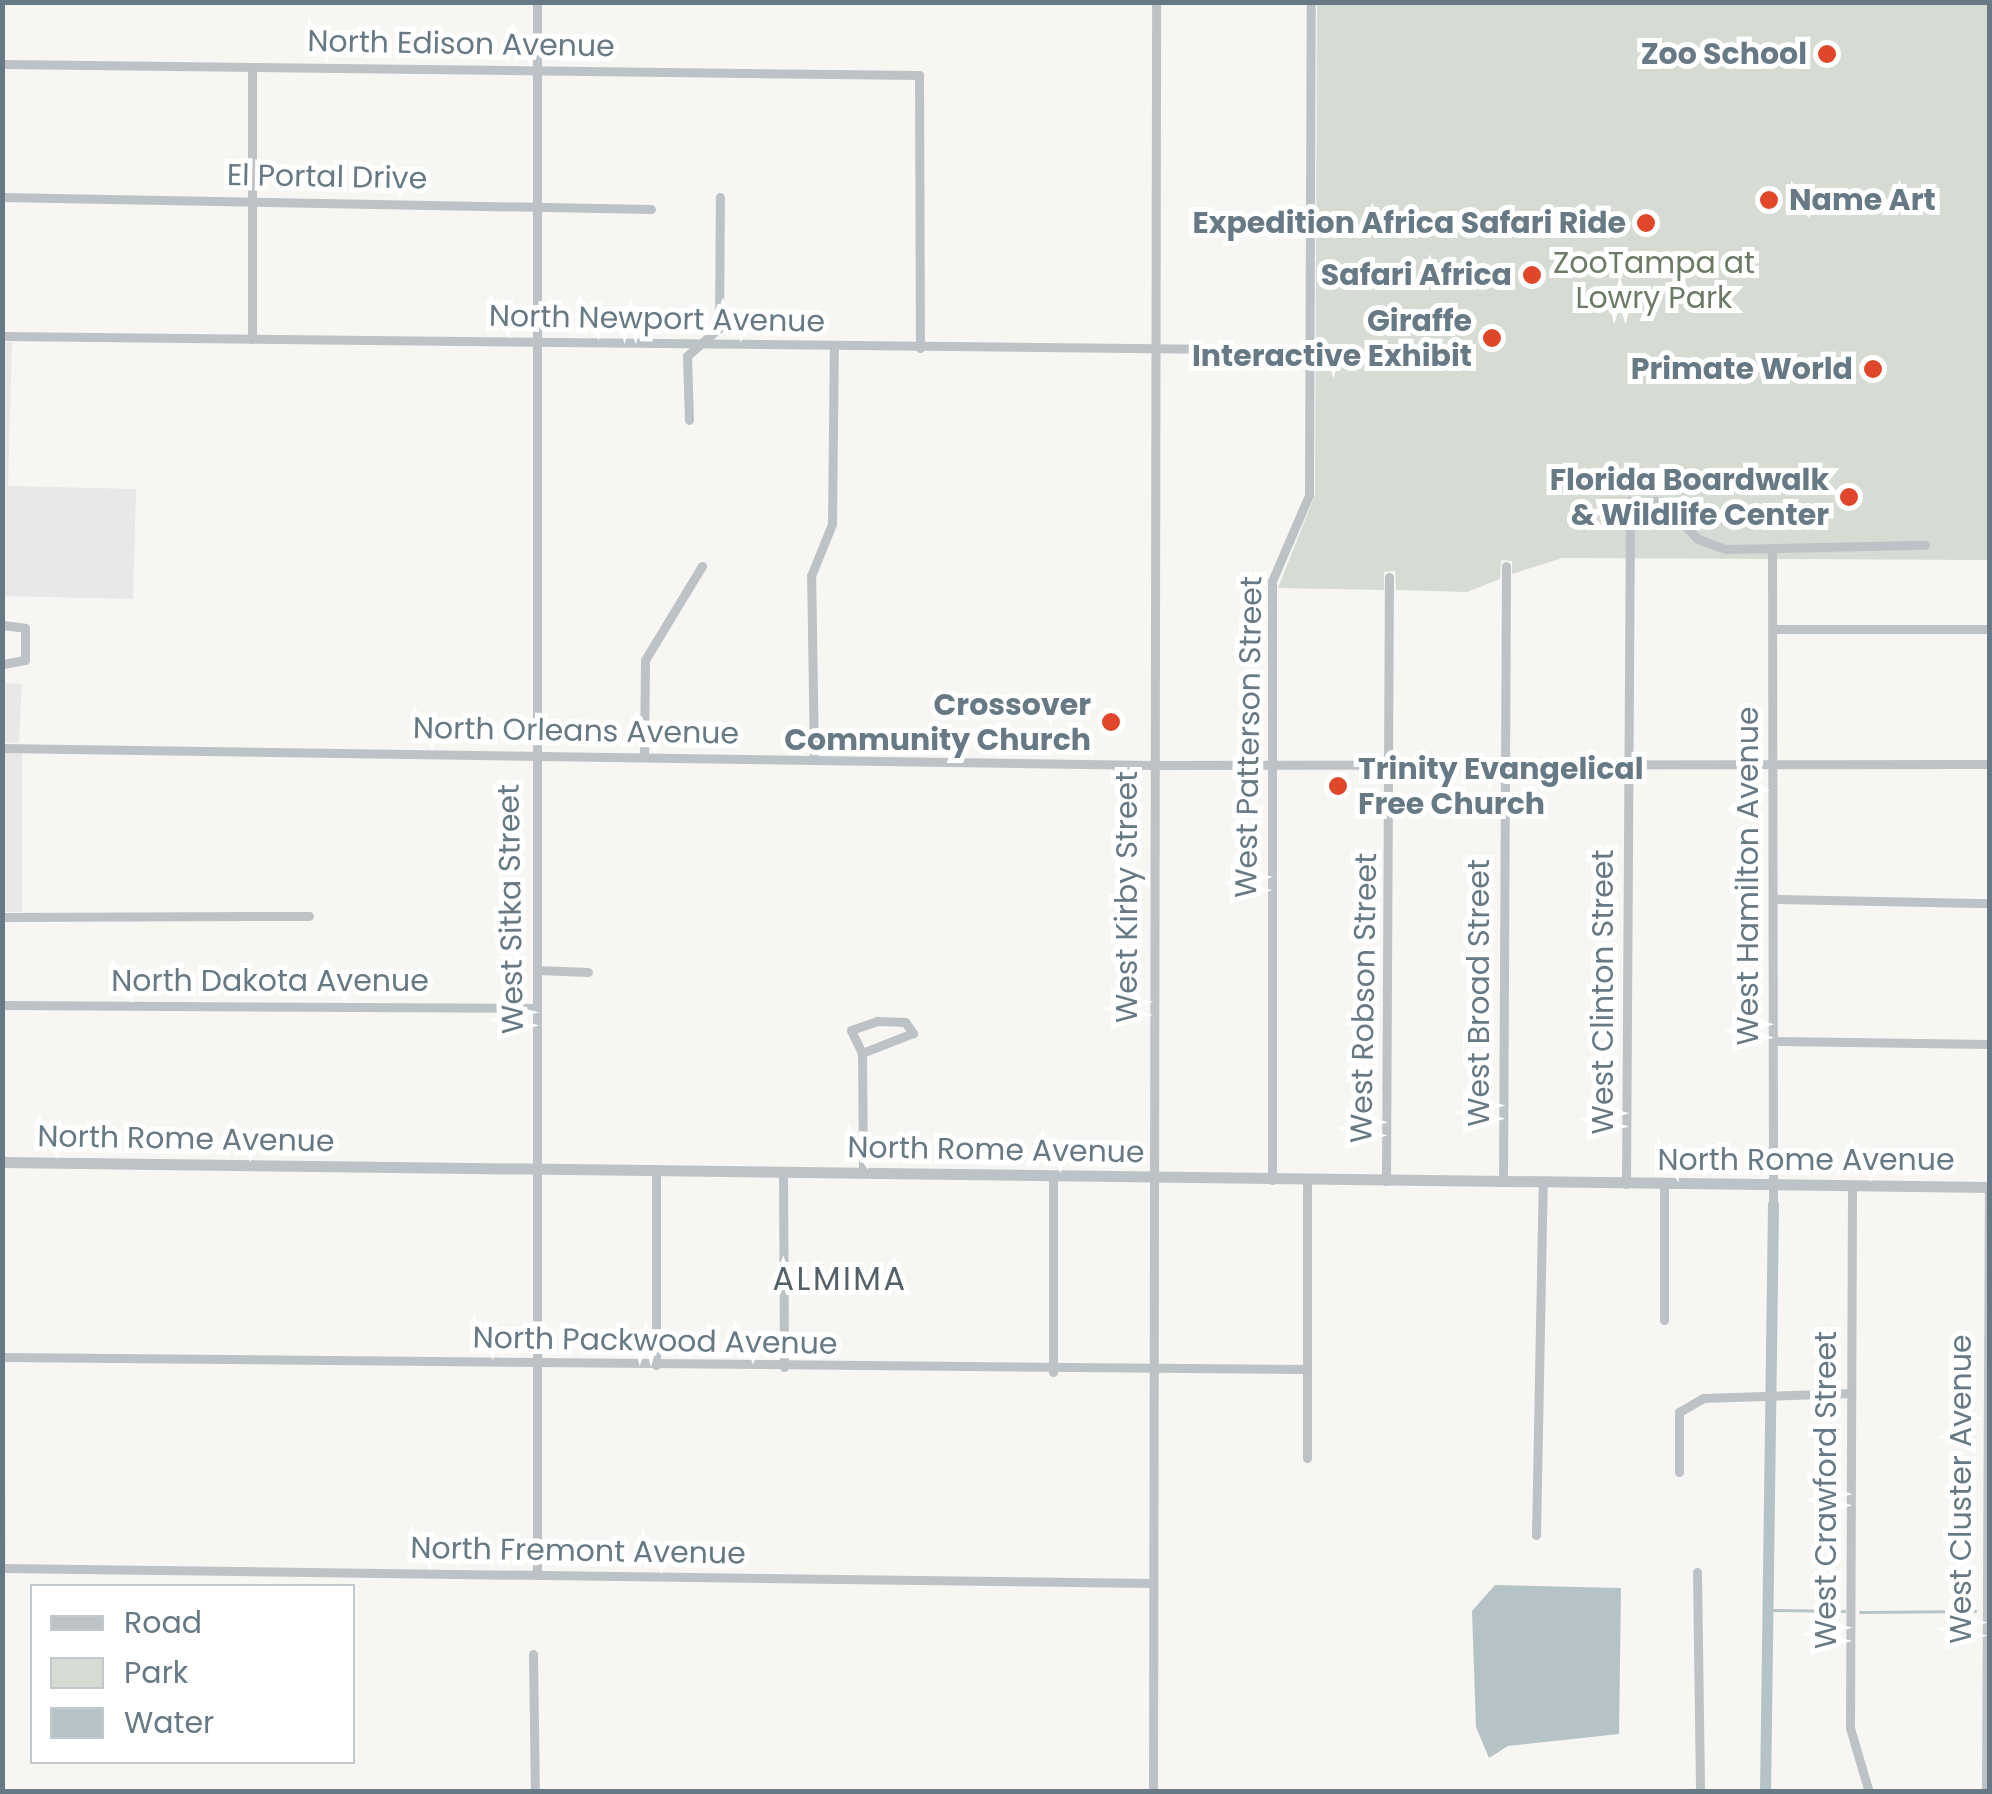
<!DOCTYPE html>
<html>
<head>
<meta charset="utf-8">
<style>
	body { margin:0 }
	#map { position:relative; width:1992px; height:1794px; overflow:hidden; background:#f7f6f3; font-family:Poppins,sans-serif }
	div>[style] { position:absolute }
	.built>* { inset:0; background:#e7e8e7; transform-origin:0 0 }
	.green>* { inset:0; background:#d6dbd3 }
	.water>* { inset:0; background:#b5c3c6 }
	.stream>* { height:2.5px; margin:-1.25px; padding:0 1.25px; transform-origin:1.25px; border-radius:1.25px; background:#b5c3c6 }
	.canal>* { height:11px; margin:-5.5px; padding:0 5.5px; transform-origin:5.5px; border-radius:5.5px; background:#b5c3c6 }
	.minor>* { height:9px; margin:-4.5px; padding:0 4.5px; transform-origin:4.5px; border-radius:4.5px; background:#bdc2c6 }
	.tertiary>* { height:11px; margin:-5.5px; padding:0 5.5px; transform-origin:5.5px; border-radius:5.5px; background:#bdc2c6 }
	.dots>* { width:28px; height:28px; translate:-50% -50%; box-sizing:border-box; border:5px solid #fff; border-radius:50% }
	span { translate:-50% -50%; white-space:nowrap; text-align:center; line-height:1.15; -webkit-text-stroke:10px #fff; paint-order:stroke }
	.street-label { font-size:30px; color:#667984 }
	.poi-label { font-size:30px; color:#667984; font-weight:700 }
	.right { translate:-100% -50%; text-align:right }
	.left { translate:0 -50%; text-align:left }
	.park-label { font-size:30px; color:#6b7b65 }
	.neighbourhood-label { font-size:32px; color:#546169; letter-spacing:2.5px }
	.frame { position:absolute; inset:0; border:5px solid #667984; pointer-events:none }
	.legend { position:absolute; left:30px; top:1584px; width:325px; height:180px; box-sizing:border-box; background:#fff; border:2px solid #c2c9ce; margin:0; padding:12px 18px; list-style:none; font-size:30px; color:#667984 }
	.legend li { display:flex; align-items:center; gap:20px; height:50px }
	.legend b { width:50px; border:2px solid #c2c9ce }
</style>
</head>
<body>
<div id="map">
	<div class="built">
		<i style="clip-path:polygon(2px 342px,12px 342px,8px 486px,136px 489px,133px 599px,3px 596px)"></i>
		<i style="left:3px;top:683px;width:19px;height:59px;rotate:3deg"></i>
		<i style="left:3px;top:753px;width:19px;height:159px"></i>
		<i style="clip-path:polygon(2px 1363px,4px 1363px,6px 1563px,2px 1563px)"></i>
	</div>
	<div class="green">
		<i style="clip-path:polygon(1317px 3px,1989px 3px,1989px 560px,1562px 558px,1512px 574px,1512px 561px,1501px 560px,1500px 579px,1467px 592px,1396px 590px,1395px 571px,1384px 572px,1384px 590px,1278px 588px,1315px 495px)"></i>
	</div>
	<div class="water">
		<i style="clip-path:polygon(1495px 1585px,1621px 1588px,1619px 1734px,1508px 1746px,1489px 1758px,1476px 1727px,1472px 1611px)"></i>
	</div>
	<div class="stream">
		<i style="left:1769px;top:1610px;width:75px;rotate:0.8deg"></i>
		<i style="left:1860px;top:1612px;width:115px;rotate:-0.5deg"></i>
	</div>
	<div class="canal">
		<i style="left:1765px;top:1792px;width:588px;rotate:-89.22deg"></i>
	</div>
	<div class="minor">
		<i style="left:537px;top:2px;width:1573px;rotate:90deg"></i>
		<i style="left:2px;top:64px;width:917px;rotate:0.69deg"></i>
		<i style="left:919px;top:75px;width:273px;rotate:89.8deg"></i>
		<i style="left:2px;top:197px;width:649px;rotate:1.06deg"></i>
		<i style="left:2px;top:336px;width:1308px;rotate:0.61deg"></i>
		<i style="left:252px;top:339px;width:272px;rotate:-90deg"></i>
		<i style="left:689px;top:420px;width:64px;rotate:-91.8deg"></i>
		<i style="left:687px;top:356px;width:43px;rotate:-41.2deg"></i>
		<i style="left:719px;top:328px;width:131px;rotate:-89.6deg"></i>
		<i style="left:1772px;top:548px;width:656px;rotate:89.91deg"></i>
		<i style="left:2px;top:625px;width:23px;rotate:7deg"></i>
		<i style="left:25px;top:628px;width:32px;rotate:90deg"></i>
		<i style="left:25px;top:660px;width:23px;rotate:170deg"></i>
		<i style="left:1774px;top:629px;width:216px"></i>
		<i style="left:2px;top:748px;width:1151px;rotate:0.85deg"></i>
		<i style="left:1153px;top:765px;width:837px;rotate:-0.07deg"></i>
		<i style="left:644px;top:757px;width:97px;rotate:-89.4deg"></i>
		<i style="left:645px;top:660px;width:110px;rotate:-58.8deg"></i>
		<i style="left:814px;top:759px;width:183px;rotate:-90.9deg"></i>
		<i style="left:811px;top:576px;width:56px;rotate:-68deg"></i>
		<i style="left:832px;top:524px;width:177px;rotate:-89.4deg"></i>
		<i style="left:1774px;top:899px;width:216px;rotate:1.1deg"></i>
		<i style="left:2px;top:917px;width:307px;rotate:-0.2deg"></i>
		<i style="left:537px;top:970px;width:51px;rotate:2.2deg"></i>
		<i style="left:2px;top:1005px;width:535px;rotate:0.32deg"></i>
		<i style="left:877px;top:1021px;width:28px;rotate:2deg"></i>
		<i style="left:905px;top:1022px;width:14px;rotate:54deg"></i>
		<i style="left:913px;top:1033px;width:55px;rotate:158.6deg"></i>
		<i style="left:862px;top:1053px;width:25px;rotate:-116deg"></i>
		<i style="left:851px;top:1030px;width:28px;rotate:-19deg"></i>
		<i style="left:1773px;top:1041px;width:217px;rotate:0.8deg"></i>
		<i style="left:862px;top:1053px;width:120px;rotate:89.5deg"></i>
		<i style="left:783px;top:1172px;width:195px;rotate:89.7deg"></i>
		<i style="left:1053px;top:1176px;width:196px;rotate:90deg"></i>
		<i style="left:1272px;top:1180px;width:599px;rotate:-90deg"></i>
		<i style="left:1272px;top:581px;width:94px;rotate:-66.7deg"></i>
		<i style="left:1309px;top:495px;width:493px;rotate:-89.8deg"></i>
		<i style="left:1307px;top:1180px;width:278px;rotate:90deg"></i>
		<i style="left:1386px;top:1181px;width:604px;rotate:-89.72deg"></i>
		<i style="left:1503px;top:1182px;width:616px;rotate:-89.72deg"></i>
		<i style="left:1626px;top:1184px;width:683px;rotate:-89.66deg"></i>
		<i style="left:1630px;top:501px;width:31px"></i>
		<i style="left:1661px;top:501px;width:53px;rotate:45.8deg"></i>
		<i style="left:1698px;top:539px;width:30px;rotate:20deg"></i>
		<i style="left:1726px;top:549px;width:199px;rotate:-1.2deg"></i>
		<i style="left:1664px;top:1184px;width:136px;rotate:90deg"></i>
		<i style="left:1852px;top:1186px;width:542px;rotate:90.21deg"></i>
		<i style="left:1850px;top:1728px;width:67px;rotate:73.5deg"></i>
		<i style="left:2px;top:1357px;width:1305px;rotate:0.53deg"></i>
		<i style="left:656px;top:1365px;width:196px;rotate:-90deg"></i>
		<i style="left:1679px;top:1472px;width:60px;rotate:-90deg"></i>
		<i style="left:1679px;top:1412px;width:28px;rotate:-30deg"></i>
		<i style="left:1703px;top:1398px;width:148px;rotate:-1.9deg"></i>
		<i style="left:1536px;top:1535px;width:353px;rotate:-88.9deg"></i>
		<i style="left:2px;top:1568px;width:1151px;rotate:0.75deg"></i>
		<i style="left:1697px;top:1572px;width:220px;rotate:89.2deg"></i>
		<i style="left:533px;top:1654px;width:138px;rotate:89.2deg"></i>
		<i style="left:1153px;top:1792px;width:1790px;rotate:-89.9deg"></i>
		<i style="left:1986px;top:1792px;width:605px;rotate:-89.72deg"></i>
	</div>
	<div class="tertiary">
		<i style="left:2px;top:1162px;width:1988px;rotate:0.72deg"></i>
	</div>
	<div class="dots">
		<i style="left:1827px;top:54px;background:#e0472a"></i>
		<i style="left:1769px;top:200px;background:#e0472a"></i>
		<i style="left:1646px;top:223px;background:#e0472a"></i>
		<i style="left:1532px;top:275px;background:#e0472a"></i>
		<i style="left:1492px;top:338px;background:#e0472a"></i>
		<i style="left:1873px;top:369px;background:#e0472a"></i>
		<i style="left:1849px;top:497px;background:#e0472a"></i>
		<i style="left:1111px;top:722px;background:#e0472a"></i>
		<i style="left:1338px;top:786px;background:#e0472a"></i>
	</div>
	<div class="street-label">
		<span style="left:461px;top:44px;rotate:1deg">North Edison Avenue</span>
		<span style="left:327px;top:177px;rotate:1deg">El Portal Drive</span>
		<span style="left:657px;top:319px;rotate:1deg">North Newport Avenue</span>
		<span style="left:576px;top:731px;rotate:1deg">North Orleans Avenue</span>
		<span style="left:1249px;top:737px;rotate:-89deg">West Patterson Street</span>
		<span style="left:1748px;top:876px;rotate:-90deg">West Hamilton Avenue</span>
		<span style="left:1127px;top:897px;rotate:-90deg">West Kirby Street</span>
		<span style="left:511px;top:909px;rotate:-91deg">West Sitka Street</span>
		<span style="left:270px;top:981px">North Dakota Avenue</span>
		<span style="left:1603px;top:992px;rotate:-90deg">West Clinton Street</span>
		<span style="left:1479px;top:993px;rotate:-90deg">West Broad Street</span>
		<span style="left:1364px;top:998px;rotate:-89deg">West Robson Street</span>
		<span style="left:186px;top:1139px;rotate:1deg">North Rome Avenue</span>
		<span style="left:996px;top:1150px;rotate:1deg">North Rome Avenue</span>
		<span style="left:1806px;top:1160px">North Rome Avenue</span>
		<span style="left:655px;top:1341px;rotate:1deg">North Packwood Avenue</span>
		<span style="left:1961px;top:1489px;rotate:-90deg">West Cluster Avenue</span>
		<span style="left:1826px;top:1490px;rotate:-90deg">West Crawford Street</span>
		<span style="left:578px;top:1551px;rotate:1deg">North Fremont Avenue</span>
	</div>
	<div class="poi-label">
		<span class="right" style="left:1807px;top:54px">Zoo School</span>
		<span class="left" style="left:1789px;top:200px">Name Art</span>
		<span class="right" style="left:1626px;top:223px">Expedition Africa Safari Ride</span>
		<span class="right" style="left:1512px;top:275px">Safari Africa</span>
		<span class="right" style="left:1472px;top:338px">Giraffe<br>Interactive Exhibit</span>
		<span class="right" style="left:1853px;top:369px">Primate World</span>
		<span class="right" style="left:1829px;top:497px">Florida Boardwalk<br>&amp; Wildlife Center</span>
		<span class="right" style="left:1091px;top:722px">Crossover<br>Community Church</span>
		<span class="left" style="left:1358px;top:786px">Trinity Evangelical<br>Free Church</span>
	</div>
	<div class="park-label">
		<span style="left:1654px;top:280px">ZooTampa at<br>Lowry Park</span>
	</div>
	<div class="neighbourhood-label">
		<span style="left:840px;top:1279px">ALMIMA</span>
	</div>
	<div class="frame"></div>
	<ul class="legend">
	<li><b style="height:12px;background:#bdc2c6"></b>Road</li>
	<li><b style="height:28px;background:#d6dbd3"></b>Park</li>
	<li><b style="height:28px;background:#b5c3c6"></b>Water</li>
	</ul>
</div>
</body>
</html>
